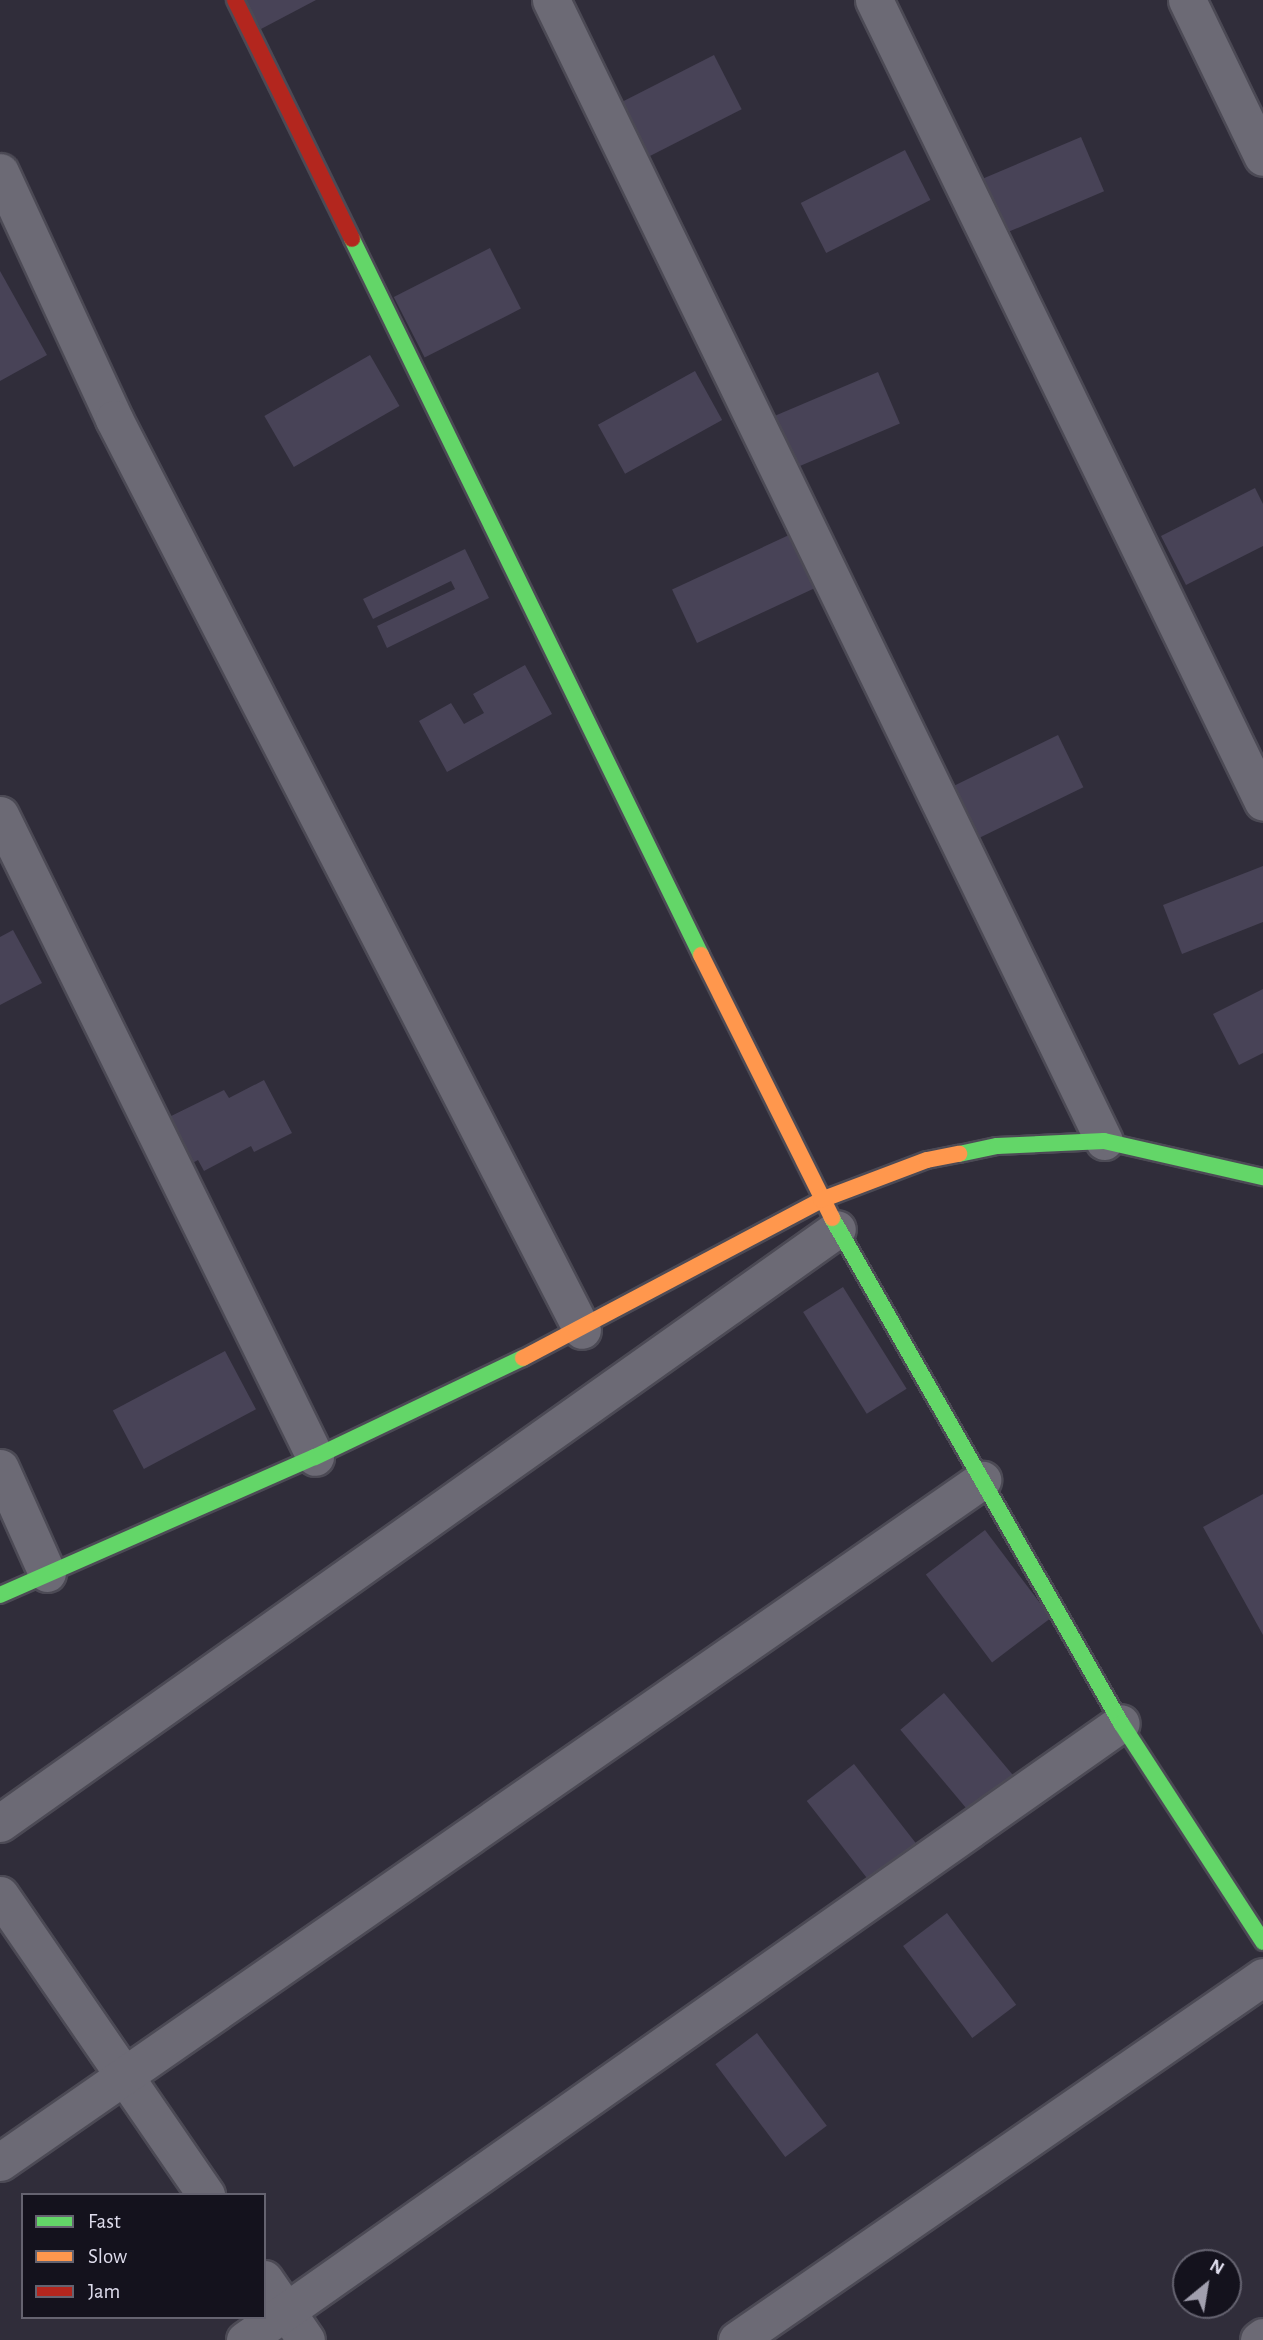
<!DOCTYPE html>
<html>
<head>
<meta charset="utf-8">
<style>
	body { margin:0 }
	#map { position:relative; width:1263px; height:2340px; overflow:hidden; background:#302d3a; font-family:"Alegreya Sans",sans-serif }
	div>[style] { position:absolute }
	.building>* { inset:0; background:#484357; transform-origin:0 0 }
	.roads { filter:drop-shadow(2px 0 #4c4a55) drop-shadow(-2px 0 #4c4a55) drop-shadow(0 2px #4c4a55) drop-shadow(0 -2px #4c4a55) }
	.street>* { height:37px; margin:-18.5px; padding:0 18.5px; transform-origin:18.5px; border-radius:18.5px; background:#6c6a75 }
	.fast>* { height:16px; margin:-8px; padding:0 8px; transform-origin:8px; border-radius:8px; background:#63d668 }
	.slow>* { height:16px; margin:-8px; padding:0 8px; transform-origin:8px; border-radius:8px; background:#ff974d }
	.jam>* { height:16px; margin:-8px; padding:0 8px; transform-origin:8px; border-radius:8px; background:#b3261e }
	span { translate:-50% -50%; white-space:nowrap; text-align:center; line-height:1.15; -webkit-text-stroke:5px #14121d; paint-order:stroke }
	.legend { position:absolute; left:21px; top:2193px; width:245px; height:126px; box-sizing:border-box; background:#14121d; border:2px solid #656370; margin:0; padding:9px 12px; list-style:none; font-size:21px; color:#dedcec }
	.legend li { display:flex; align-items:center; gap:14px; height:35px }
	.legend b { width:35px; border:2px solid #656370 }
	.north { position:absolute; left:1172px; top:2249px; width:70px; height:70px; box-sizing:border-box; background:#14121d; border:2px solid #656370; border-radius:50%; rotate:30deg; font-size:19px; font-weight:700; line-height:28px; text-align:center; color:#dedcec }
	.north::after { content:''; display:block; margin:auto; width:24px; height:32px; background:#a19fae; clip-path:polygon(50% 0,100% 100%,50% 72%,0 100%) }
</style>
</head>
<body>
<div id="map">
	<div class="building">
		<i style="clip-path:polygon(245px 0,316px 0,261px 29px)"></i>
		<i style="left:714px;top:55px;width:61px;height:109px;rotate:63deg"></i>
		<i style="left:1081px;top:137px;width:59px;height:112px;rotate:67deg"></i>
		<i style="left:905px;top:150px;width:56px;height:117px;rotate:63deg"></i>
		<i style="left:490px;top:248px;width:68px;height:108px;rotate:63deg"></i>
		<i style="clip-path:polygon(0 271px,47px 355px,0 381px)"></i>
		<i style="left:370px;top:355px;width:59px;height:122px;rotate:60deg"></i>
		<i style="left:695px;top:371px;width:56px;height:111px;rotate:61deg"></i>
		<i style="left:878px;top:372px;width:56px;height:115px;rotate:67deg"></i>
		<i style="clip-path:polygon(1255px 488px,1263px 504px,1263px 546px,1186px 585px,1161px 536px)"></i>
		<i style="left:789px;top:535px;width:59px;height:129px;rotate:65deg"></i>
		<i style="clip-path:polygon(465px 549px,489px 598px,387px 648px,377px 626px,455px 589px,451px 581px,373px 619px,363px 599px)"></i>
		<i style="clip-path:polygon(525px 665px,552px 714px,447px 772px,419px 721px,451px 703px,464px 724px,484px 713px,473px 694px)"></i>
		<i style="left:1058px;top:735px;width:58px;height:115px;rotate:64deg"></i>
		<i style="clip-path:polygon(1263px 866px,1263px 922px,1182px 954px,1163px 905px)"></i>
		<i style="clip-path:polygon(13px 930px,42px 983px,0 1005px,0 937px)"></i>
		<i style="clip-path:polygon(1263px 989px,1263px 1053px,1239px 1065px,1213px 1014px)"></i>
		<i style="clip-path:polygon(264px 1080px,292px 1133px,254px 1152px,251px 1146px,204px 1171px,198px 1160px,185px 1167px,161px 1121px,224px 1090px,229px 1098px)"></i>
		<i style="left:843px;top:1287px;width:120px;height:47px;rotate:58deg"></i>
		<i style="left:225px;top:1351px;width:66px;height:127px;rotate:62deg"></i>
		<i style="clip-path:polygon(1263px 1494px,1263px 1635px,1203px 1527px)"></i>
		<i style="left:985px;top:1530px;width:110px;height:74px;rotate:53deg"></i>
		<i style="left:944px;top:1693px;width:112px;height:57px;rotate:50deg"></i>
		<i style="left:854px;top:1764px;width:106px;height:60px;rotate:52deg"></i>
		<i style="left:947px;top:1913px;width:115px;height:55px;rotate:53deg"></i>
		<i style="left:757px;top:2033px;width:116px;height:52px;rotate:53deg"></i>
	</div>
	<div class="roads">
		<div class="street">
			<i style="left:551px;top:0;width:1268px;rotate:64.14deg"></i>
			<i style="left:874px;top:0;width:891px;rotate:64.12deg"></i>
			<i style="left:1187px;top:0;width:174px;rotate:64.2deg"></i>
			<i style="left:0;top:172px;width:272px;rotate:65.2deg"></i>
			<i style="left:114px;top:419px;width:1024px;rotate:62.81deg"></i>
			<i style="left:0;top:815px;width:715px;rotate:63.86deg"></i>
			<i style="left:0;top:1468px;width:115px;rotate:65.9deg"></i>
			<i style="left:0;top:1823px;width:1026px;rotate:-35.36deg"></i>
			<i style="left:0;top:1895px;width:364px;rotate:55.5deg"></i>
			<i style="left:0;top:2162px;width:1196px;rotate:-34.78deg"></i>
			<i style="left:264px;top:2279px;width:74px;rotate:55.5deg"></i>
			<i style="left:245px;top:2340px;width:1071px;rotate:-35.16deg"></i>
			<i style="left:737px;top:2340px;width:639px;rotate:-34.61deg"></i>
			<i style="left:1259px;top:2340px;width:5px;rotate:-37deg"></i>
		</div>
		<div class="fast">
			<i style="left:352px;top:239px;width:797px;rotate:64.01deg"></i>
			<i style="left:959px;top:1154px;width:39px;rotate:-12deg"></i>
			<i style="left:997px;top:1146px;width:107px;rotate:-2.7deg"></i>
			<i style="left:1104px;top:1141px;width:163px;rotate:12.8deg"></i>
			<i style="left:832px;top:1218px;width:582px;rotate:60.22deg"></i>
			<i style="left:1121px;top:1723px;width:261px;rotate:57deg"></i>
			<i style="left:0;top:1595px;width:344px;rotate:-23.7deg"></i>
			<i style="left:315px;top:1457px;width:230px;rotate:-25.5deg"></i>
		</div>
		<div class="slow">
			<i style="left:701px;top:955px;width:294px;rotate:63.5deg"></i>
			<i style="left:523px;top:1358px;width:337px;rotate:-27.9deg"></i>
			<i style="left:821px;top:1200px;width:113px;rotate:-20.7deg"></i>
			<i style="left:927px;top:1160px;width:33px;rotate:-11deg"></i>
		</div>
		<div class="jam">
			<i style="left:235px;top:0;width:266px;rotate:63.9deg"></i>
		</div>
	</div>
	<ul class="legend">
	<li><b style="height:9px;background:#63d668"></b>Fast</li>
	<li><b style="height:9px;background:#ff974d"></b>Slow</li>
	<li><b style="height:9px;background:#b3261e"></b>Jam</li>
	</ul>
	<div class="north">N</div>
</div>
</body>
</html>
